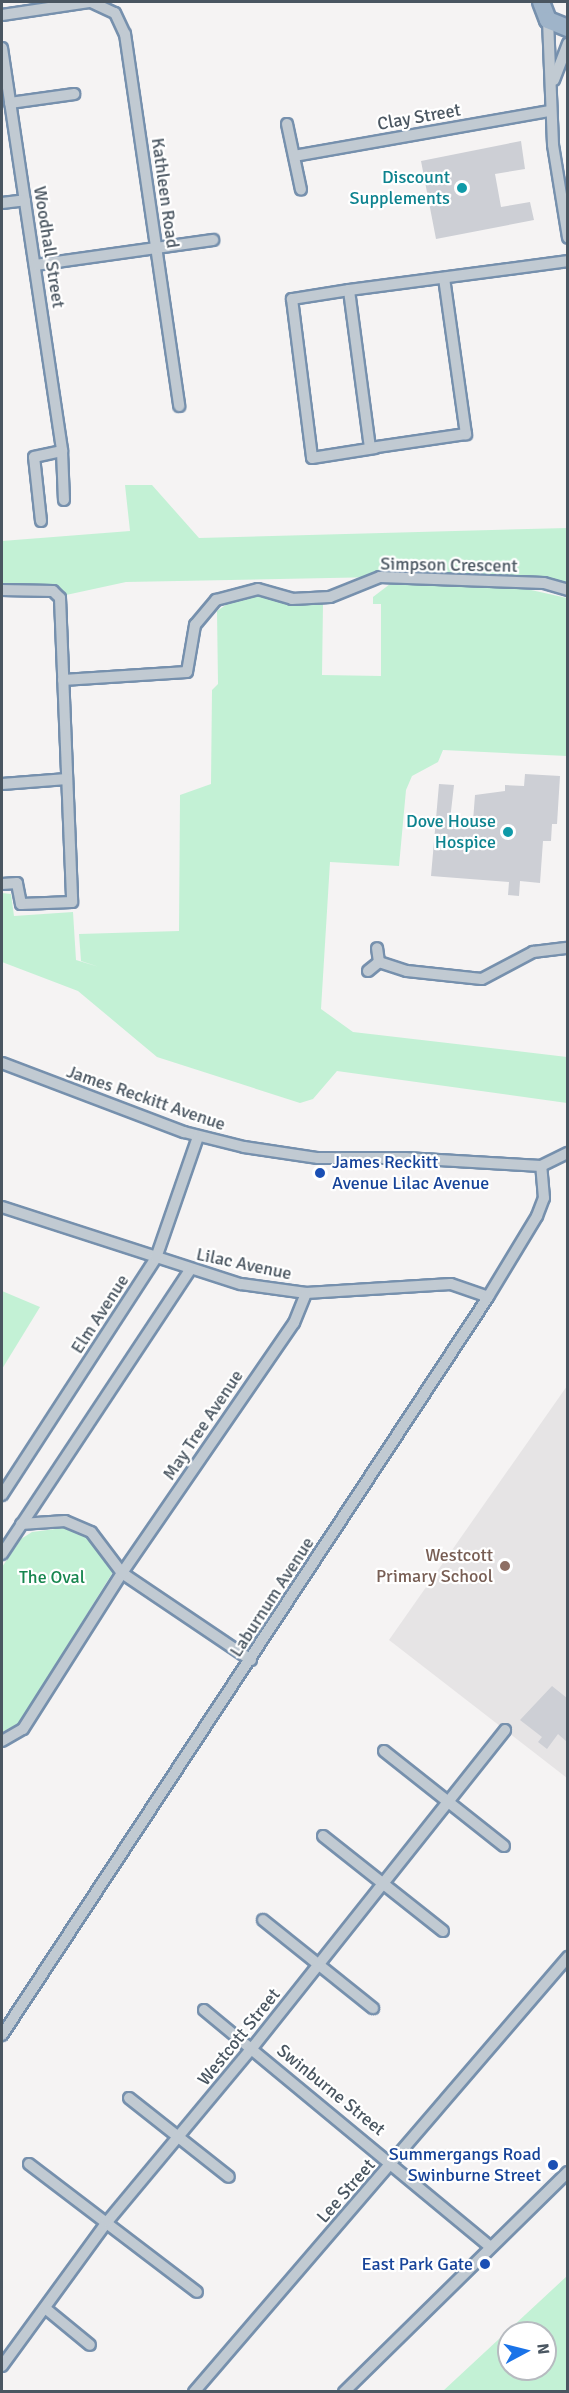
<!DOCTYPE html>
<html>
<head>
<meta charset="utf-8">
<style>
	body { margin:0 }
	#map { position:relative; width:569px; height:2393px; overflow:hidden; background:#f5f3f3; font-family:Signika,sans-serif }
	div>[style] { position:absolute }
	.education>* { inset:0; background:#e6e4e5 }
	.green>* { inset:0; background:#c3f1d5 }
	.building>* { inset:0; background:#cdcfd5 }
	.roads { filter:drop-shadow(2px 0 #7690ad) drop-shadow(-2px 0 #7690ad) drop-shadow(0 2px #7690ad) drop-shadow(0 -2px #7690ad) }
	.minor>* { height:10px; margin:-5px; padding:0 5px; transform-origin:5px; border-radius:5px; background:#c1cad2 }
	.trunk>* { height:16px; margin:-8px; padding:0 8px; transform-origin:8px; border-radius:8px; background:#9fb4c9 }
	.dots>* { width:16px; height:16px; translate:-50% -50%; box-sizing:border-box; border:3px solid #fff; border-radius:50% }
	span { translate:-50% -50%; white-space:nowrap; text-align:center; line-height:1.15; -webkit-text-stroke:4.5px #fff; paint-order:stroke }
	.street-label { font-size:18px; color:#4a5661 }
	.culture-label { font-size:18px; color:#0d838f }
	.right { translate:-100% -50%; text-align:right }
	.transit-label { font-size:18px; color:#164399 }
	.left { translate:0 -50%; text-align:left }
	.education-label { font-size:18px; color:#785e54 }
	.park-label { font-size:18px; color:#17864f }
	.frame { position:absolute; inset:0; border:3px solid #4a5661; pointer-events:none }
	.north { position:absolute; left:497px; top:2321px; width:60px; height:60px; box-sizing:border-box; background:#fff; border:2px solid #b7bbc0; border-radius:50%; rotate:83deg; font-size:16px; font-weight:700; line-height:24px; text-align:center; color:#4a5661 }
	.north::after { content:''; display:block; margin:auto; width:21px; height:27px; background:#1a73e8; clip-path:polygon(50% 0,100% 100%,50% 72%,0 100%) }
</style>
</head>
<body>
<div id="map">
	<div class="education">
		<i style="clip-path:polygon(567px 1386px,567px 1778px,389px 1640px)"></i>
	</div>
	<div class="green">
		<i style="clip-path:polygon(125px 485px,152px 485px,199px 538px,567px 528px,567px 587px,380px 577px,126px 582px,66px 595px,2px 594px,2px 541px,130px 531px)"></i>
		<i style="clip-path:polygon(390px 584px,522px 588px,567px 598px,567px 756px,443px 750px,438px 762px,412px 776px,406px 790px,399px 866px,330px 862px,321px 1009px,353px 1032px,567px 1057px,567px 1103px,337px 1071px,313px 1099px,300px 1103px,157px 1057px,78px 991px,2px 962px,2px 893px,11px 894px,14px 916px,73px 912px,76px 960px,99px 967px,81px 961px,79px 934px,179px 931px,180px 795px,211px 784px,212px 690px,218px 684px,217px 611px,230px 602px,250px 596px,323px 604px,322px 675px,381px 676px,381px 604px,373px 604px,373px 597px)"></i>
		<i style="clip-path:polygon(2px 1291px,40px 1307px,2px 1369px)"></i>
		<i style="clip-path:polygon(63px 1528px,87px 1537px,113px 1572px,19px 1723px,2px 1732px,2px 1567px,21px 1539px,32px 1532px)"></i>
		<i style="clip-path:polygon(evenodd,567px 2276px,567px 2391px,443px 2391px,567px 2276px,509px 2333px,545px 2333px,545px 2369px,509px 2369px,509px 2333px)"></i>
	</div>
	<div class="building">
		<i style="clip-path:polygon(521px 141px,525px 169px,495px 174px,501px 207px,530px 202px,534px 220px,436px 239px,421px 161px)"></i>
		<i style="clip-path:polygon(525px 774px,560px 776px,557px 824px,552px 824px,551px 841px,543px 841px,540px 883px,520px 881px,519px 896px,508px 895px,509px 882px,431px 876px,439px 784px,454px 785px,450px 820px,473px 821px,475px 795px,505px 791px,505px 785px,524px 786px)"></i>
		<i style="clip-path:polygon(552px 1686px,567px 1698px,567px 1742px,558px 1734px,547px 1749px,538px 1742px,542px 1737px,520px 1720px)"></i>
	</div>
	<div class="roads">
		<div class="minor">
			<i style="left:91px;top:2px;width:26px;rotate:25deg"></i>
			<i style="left:115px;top:13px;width:23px;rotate:65deg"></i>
			<i style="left:125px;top:34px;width:376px;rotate:81.7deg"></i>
			<i style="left:2px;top:15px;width:88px;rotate:-8.5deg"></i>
			<i style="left:548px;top:20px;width:125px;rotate:87.7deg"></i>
			<i style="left:553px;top:145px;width:94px;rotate:80.8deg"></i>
			<i style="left:2px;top:48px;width:407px;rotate:81.5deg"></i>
			<i style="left:62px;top:451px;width:49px;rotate:87.7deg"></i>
			<i style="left:554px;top:80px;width:39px;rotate:-69deg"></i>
			<i style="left:10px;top:103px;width:65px;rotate:-8deg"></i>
			<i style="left:287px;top:124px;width:67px;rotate:78deg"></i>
			<i style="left:294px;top:156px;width:260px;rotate:-10deg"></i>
			<i style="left:2px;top:203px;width:23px;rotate:-7deg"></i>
			<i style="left:35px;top:265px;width:180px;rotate:-8deg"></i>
			<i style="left:444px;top:278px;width:158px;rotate:82deg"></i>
			<i style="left:466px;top:434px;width:97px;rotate:171.7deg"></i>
			<i style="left:370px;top:448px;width:159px;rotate:-97.6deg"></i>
			<i style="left:349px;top:290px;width:161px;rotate:-7.5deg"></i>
			<i style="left:509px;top:269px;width:60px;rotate:-7.7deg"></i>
			<i style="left:349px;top:290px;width:58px;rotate:171deg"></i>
			<i style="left:292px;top:299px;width:160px;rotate:82.8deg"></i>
			<i style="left:312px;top:458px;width:64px;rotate:-9deg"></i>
			<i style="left:41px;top:521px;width:64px;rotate:-96.2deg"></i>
			<i style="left:34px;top:457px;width:29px;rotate:-12deg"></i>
			<i style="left:2px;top:590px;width:51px;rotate:1.1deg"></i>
			<i style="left:53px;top:591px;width:10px;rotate:45deg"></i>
			<i style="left:60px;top:598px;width:304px;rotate:87.7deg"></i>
			<i style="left:72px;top:902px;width:51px;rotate:177.8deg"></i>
			<i style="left:21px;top:904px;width:21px;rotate:-101deg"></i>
			<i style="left:17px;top:883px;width:15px;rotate:176deg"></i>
			<i style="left:63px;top:680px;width:124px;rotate:-3.7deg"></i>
			<i style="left:187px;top:672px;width:48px;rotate:-80.3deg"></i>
			<i style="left:195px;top:625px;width:33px;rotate:-50deg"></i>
			<i style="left:216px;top:600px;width:43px;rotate:-14.7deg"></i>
			<i style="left:258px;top:589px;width:35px;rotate:16deg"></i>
			<i style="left:292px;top:599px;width:38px;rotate:-3deg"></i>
			<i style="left:330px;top:597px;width:54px;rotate:-21.8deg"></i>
			<i style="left:380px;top:577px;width:164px;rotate:2.1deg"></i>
			<i style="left:544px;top:583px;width:25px;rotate:16deg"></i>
			<i style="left:2px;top:784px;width:65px;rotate:-4.4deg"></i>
			<i style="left:379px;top:962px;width:29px;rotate:18deg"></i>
			<i style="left:407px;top:971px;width:75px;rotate:6.1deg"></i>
			<i style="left:482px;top:979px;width:58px;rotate:-27.9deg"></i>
			<i style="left:533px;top:952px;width:35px;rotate:-7deg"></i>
			<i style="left:368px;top:971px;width:14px;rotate:-39deg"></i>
			<i style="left:379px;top:962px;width:14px;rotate:-98deg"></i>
			<i style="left:2px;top:1063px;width:195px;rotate:20.8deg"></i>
			<i style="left:184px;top:1132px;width:62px;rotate:14deg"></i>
			<i style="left:244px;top:1147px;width:75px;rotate:8.5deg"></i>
			<i style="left:318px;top:1158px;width:87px"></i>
			<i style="left:405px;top:1158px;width:136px;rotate:3.4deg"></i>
			<i style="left:541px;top:1166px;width:30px;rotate:-26deg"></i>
			<i style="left:2px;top:1207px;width:251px;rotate:17.9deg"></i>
			<i style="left:241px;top:1284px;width:66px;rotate:7.9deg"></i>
			<i style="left:306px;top:1293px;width:145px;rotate:-3.6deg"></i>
			<i style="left:451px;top:1284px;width:39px;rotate:19deg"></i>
			<i style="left:2px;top:1495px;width:283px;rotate:-57deg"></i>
			<i style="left:156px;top:1258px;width:128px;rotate:-70.9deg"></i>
			<i style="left:2px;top:1554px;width:341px;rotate:-56.5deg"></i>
			<i style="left:251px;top:1660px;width:156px;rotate:-146deg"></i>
			<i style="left:122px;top:1573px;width:303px;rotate:-55.5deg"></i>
			<i style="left:294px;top:1323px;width:32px;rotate:-68deg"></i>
			<i style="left:2px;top:1741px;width:24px;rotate:-30deg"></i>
			<i style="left:23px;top:1729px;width:185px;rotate:-57.6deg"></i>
			<i style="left:122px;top:1573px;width:51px;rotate:-127.1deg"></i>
			<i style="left:91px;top:1532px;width:28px;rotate:-157deg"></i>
			<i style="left:65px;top:1521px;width:44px;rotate:176.1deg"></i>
			<i style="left:384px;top:1751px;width:153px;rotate:38.4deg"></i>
			<i style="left:323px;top:1836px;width:153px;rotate:38.4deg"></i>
			<i style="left:263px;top:1920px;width:141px;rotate:38.7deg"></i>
			<i style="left:204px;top:2010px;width:370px;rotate:39.6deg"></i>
			<i style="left:2px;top:2035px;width:884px;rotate:-56.63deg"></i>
			<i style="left:488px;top:1297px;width:95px;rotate:-58.8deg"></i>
			<i style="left:537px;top:1216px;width:19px;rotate:-69deg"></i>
			<i style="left:544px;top:1198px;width:32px;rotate:-95deg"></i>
			<i style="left:129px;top:2098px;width:127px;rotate:38.3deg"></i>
			<i style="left:29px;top:2164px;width:211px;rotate:37.3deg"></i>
			<i style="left:45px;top:2308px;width:58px;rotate:39.4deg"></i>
			<i style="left:2px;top:2366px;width:178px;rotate:-53.9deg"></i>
			<i style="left:107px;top:2222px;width:228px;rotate:-50.2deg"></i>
			<i style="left:253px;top:2047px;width:405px;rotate:-51.5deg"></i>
			<i style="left:194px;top:2392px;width:574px;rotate:-49.31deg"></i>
			<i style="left:344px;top:2392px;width:314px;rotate:-44.5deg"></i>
		</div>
		<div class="trunk">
			<i style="left:541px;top:2px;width:19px;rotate:69deg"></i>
			<i style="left:548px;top:20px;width:22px;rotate:22deg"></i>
		</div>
	</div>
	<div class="dots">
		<i style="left:462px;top:188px;background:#0f9aa8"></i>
		<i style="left:508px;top:832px;background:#0f9aa8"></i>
		<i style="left:320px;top:1173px;background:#1a4fb4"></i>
		<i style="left:505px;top:1566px;background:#8d6e63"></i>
		<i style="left:553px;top:2165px;background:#1a4fb4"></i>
		<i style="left:485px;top:2264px;background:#1a4fb4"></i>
	</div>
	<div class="street-label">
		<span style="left:419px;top:117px;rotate:-10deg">Clay Street</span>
		<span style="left:165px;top:193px;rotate:82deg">Kathleen Road</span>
		<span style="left:49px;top:247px;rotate:81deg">Woodhall Street</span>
		<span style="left:449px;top:565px;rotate:1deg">Simpson Crescent</span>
		<span style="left:146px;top:1098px;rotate:19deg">James Reckitt Avenue</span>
		<span style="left:244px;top:1264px;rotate:12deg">Lilac Avenue</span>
		<span style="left:100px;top:1314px;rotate:-57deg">Elm Avenue</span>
		<span style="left:203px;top:1425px;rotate:-56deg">May Tree Avenue</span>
		<span style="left:272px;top:1597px;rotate:-57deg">Laburnum Avenue</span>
		<span style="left:239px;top:2037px;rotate:-51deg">Westcott Street</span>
		<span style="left:331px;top:2090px;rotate:39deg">Swinburne Street</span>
		<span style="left:346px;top:2191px;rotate:-49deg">Lee Street</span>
	</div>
	<div class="culture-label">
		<span class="right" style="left:450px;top:188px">Discount<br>Supplements</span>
		<span class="right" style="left:496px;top:832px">Dove House<br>Hospice</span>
	</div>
	<div class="transit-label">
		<span class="left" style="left:332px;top:1173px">James Reckitt<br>Avenue Lilac Avenue</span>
		<span class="right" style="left:541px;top:2165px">Summergangs Road<br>Swinburne Street</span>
		<span class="right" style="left:473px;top:2264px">East Park Gate</span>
	</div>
	<div class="education-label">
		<span class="right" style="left:493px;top:1566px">Westcott<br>Primary School</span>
	</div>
	<div class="park-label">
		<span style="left:52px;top:1577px">The Oval</span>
	</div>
	<div class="frame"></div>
	<div class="north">N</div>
</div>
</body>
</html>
